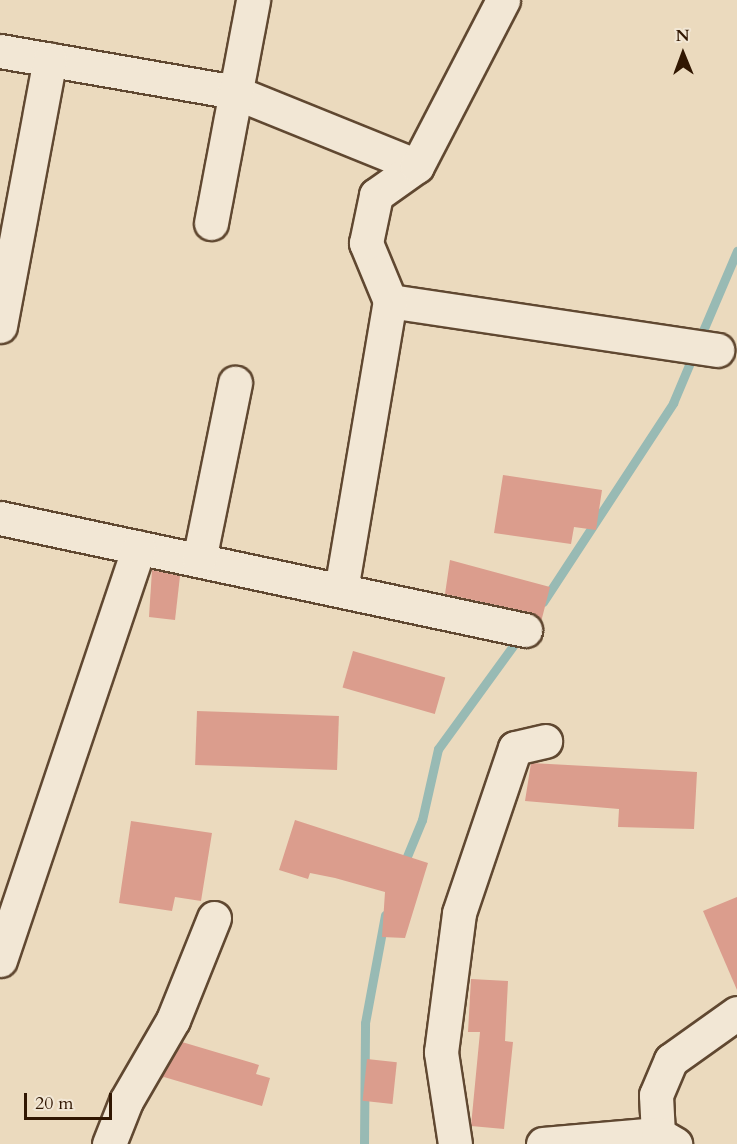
<!DOCTYPE html>
<html>
<head>
<meta charset="utf-8">
<style>
	body { margin:0 }
	#map { position:relative; width:737px; height:1144px; overflow:hidden; background:#ebdabe; font-family:Cardo,serif }
	div>[style] { position:absolute }
	.stream>* { height:9px; margin:-4.5px; padding:0 4.5px; transform-origin:4.5px; border-radius:4.5px; background:#98bab4 }
	.building>* { inset:0; background:#db9d8d; transform-origin:0 0 }
	.roads { filter:drop-shadow(2px 0 #604831) drop-shadow(-2px 0 #604831) drop-shadow(0 2px #604831) drop-shadow(0 -2px #604831) }
	.minor>* { height:33px; margin:-16.5px; padding:0 16.5px; transform-origin:16.5px; border-radius:16.5px; background:#f2e7d5 }
	span { translate:-50% -50%; white-space:nowrap; text-align:center; line-height:1.15; -webkit-text-stroke:5px #f2e7d5; paint-order:stroke }
	.north { position:absolute; left:653px; top:24px; width:60px; height:60px; -webkit-text-stroke:4px #f2e7d5; paint-order:stroke; rotate:359deg; font-size:16px; font-weight:700; line-height:24px; text-align:center; color:#311702 }
	.north::after { content:''; display:block; margin:auto; width:21px; height:27px; background:#311702; clip-path:polygon(50% 0,100% 100%,50% 72%,0 100%) }
	.scale { position:absolute; left:24px; top:1093px; width:88px; height:27px; box-sizing:border-box; border:3px solid #311702; border-top:0; padding-left:8px; font-size:18px; line-height:21px; white-space:nowrap; color:#311702; -webkit-text-stroke:4px #f2e7d5; paint-order:stroke }
</style>
</head>
<body>
<div id="map">
	<div class="stream">
		<i style="left:699px;top:340px;width:97px;rotate:-66.9deg"></i>
		<i style="left:543px;top:602px;width:238px;rotate:-56.8deg"></i>
		<i style="left:673px;top:403px;width:54px;rotate:-67.2deg"></i>
		<i style="left:403px;top:866px;width:50px;rotate:-67.6deg"></i>
		<i style="left:422px;top:820px;width:73px;rotate:-77.3deg"></i>
		<i style="left:438px;top:749px;width:140px;rotate:-54deg"></i>
		<i style="left:364px;top:1144px;width:121px;rotate:-89.5deg"></i>
		<i style="left:365px;top:1023px;width:110px;rotate:-79.5deg"></i>
	</div>
	<div class="building">
		<i style="clip-path:polygon(503px 475px,602px 490px,596px 530px,574px 527px,571px 544px,494px 533px)"></i>
		<i style="clip-path:polygon(450px 560px,550px 587px,541px 622px,529px 612px,445px 594px)"></i>
		<i style="clip-path:polygon(152px 570px,180px 576px,175px 620px,149px 617px)"></i>
		<i style="left:353px;top:651px;width:96px;height:38px;rotate:16deg"></i>
		<i style="left:197px;top:711px;width:142px;height:54px;rotate:2deg"></i>
		<i style="clip-path:polygon(531px 763px,697px 772px,694px 829px,618px 827px,619px 809px,525px 801px)"></i>
		<i style="clip-path:polygon(295px 820px,428px 863px,405px 938px,382px 937px,385px 892px,335px 878px,310px 873px,308px 879px,279px 870px)"></i>
		<i style="clip-path:polygon(131px 821px,212px 833px,201px 901px,175px 897px,172px 911px,119px 903px)"></i>
		<i style="clip-path:polygon(737px 897px,737px 990px,703px 911px)"></i>
		<i style="clip-path:polygon(471px 979px,508px 981px,505px 1041px,513px 1042px,504px 1129px,471px 1126px,480px 1032px,468px 1032px)"></i>
		<i style="clip-path:polygon(182px 1042px,259px 1065px,256px 1074px,270px 1078px,262px 1106px,164px 1077px,159px 1081px)"></i>
		<i style="left:367px;top:1059px;width:30px;height:42px;rotate:6deg"></i>
	</div>
	<div class="roads">
		<div class="minor">
			<i style="left:0;top:51px;width:238px;rotate:9.9deg"></i>
			<i style="left:234px;top:92px;width:197px;rotate:22deg"></i>
			<i style="left:211px;top:223px;width:227px;rotate:-79.3deg"></i>
			<i style="left:390px;top:301px;width:331px;rotate:8.5deg"></i>
			<i style="left:0;top:326px;width:271px;rotate:-79.4deg"></i>
			<i style="left:0;top:518px;width:537px;rotate:12.04deg"></i>
			<i style="left:199px;top:560px;width:181px;rotate:-78.5deg"></i>
			<i style="left:341px;top:590px;width:293px;rotate:-80.4deg"></i>
			<i style="left:390px;top:301px;width:63px;rotate:-112.5deg"></i>
			<i style="left:366px;top:243px;width:49px;rotate:-78.2deg"></i>
			<i style="left:376px;top:195px;width:50px;rotate:-35.3deg"></i>
			<i style="left:417px;top:166px;width:187px;rotate:-62.6deg"></i>
			<i style="left:0;top:960px;width:435px;rotate:-71.4deg"></i>
			<i style="left:658px;top:1134px;width:39px;rotate:-93deg"></i>
			<i style="left:656px;top:1095px;width:38px;rotate:-67deg"></i>
			<i style="left:671px;top:1060px;width:81px;rotate:-35.5deg"></i>
			<i style="left:109px;top:1144px;width:46px;rotate:-68.4deg"></i>
			<i style="left:126px;top:1101px;width:94px;rotate:-59.9deg"></i>
			<i style="left:173px;top:1020px;width:110px;rotate:-68.1deg"></i>
			<i style="left:455px;top:1144px;width:93px;rotate:-98.7deg"></i>
			<i style="left:441px;top:1052px;width:140px;rotate:-82.6deg"></i>
			<i style="left:459px;top:913px;width:174px;rotate:-71.3deg"></i>
			<i style="left:515px;top:748px;width:31px;rotate:-13deg"></i>
			<i style="left:543px;top:1144px;width:115px;rotate:-5deg"></i>
			<i style="left:658px;top:1134px;width:20px;rotate:30deg"></i>
		</div>
	</div>
	<div class="north">N</div>
	<div class="scale">20 m</div>
</div>
</body>
</html>
